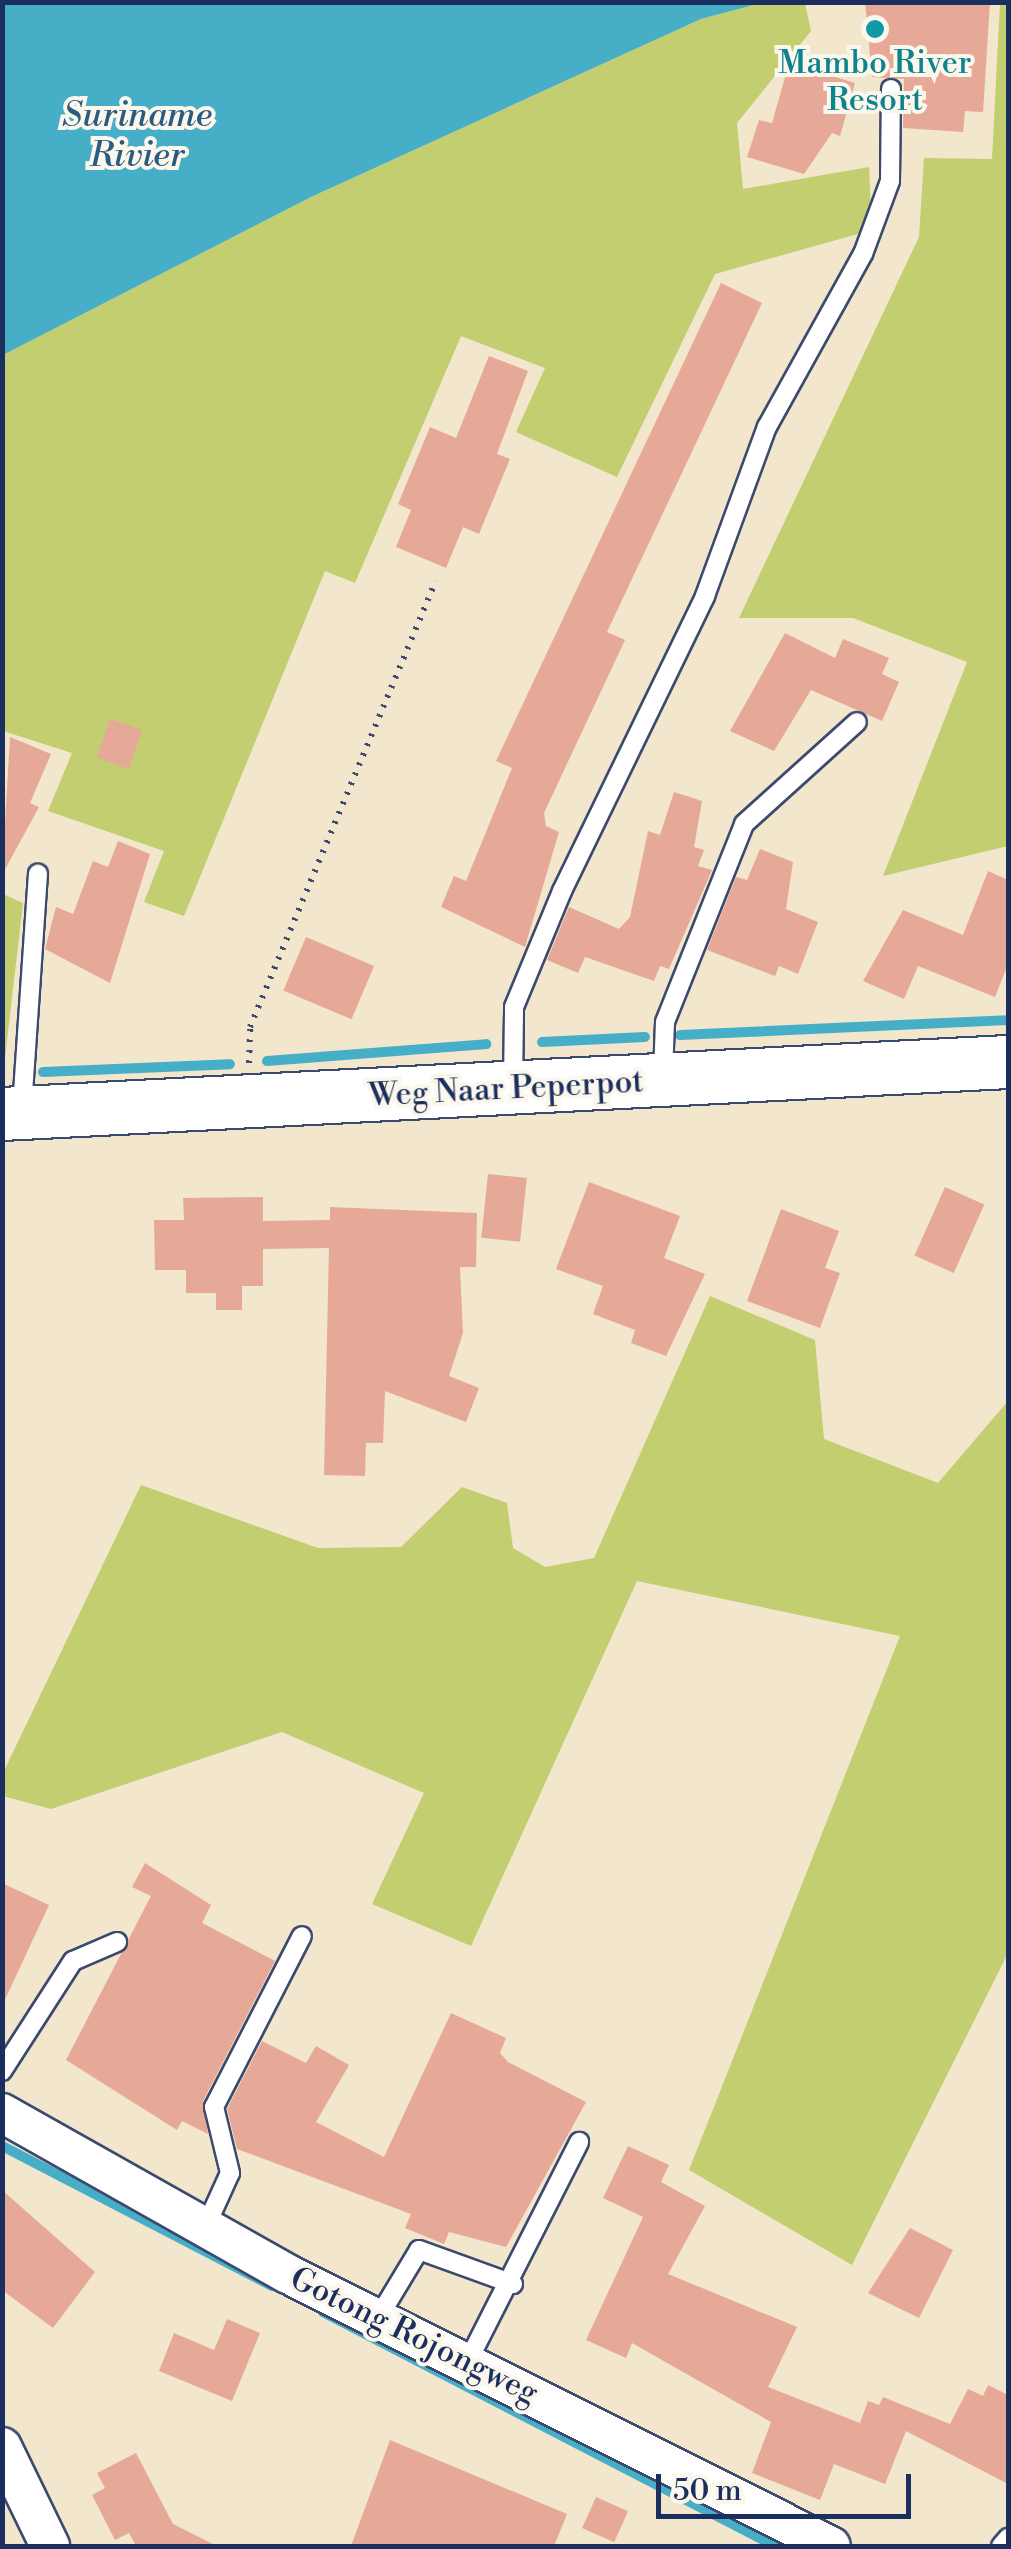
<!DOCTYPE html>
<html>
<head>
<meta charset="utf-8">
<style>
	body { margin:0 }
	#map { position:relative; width:1011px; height:2549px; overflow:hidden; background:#f2e6cc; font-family:"Libre Bodoni",serif }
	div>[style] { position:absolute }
	.green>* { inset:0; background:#c2ce70 }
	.water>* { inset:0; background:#47aec7 }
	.stream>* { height:10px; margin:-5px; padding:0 5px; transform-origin:5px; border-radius:5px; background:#47aec7 }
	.building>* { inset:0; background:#e6a998; transform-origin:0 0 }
	.path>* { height:6px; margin-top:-3px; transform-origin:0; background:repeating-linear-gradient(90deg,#3b4a6e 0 2.5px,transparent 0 10.5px) }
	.roads { filter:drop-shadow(2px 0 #3b4a6e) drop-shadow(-2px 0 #3b4a6e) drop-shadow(0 2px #3b4a6e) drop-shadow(0 -2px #3b4a6e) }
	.lane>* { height:18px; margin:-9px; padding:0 9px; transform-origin:9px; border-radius:9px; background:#fff }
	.street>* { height:38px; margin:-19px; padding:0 19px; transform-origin:19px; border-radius:19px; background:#fff }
	.secondary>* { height:52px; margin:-26px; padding:0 26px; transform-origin:26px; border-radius:26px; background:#fff }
	.dots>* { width:28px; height:28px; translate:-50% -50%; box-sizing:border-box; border:5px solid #fbf7ec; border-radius:50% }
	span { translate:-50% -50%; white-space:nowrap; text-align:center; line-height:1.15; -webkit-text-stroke:8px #fbf7ec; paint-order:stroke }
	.culture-label { font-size:32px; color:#0d838f }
	.street-label { font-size:32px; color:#1b2f5e }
	.water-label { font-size:35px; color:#2a5b83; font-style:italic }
	.frame { position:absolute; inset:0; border:5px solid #1b2f5e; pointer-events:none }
	.scale { position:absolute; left:656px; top:2474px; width:255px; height:45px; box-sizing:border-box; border:5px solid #1b2f5e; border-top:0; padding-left:12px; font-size:30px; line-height:35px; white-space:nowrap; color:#1b2f5e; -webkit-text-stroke:8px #fbf7ec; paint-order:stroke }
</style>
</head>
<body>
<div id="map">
	<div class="green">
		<i style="clip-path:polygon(761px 3px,805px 3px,811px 31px,737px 123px,743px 189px,869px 167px,872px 230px,715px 274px,617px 477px,516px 432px,545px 368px,461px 336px,355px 583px,325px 571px,184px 916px,144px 902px,164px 851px,48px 811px,72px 753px,3px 731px,3px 355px,311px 197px,701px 19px)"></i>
		<i style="clip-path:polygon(1000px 3px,1008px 3px,1008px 846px,883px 876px,967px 662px,853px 618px,739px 618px,919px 237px,924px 158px,992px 159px)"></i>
		<i style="clip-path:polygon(3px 894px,23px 903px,3px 1075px)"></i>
		<i style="clip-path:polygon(710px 1296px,815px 1340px,824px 1439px,938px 1483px,1008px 1401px,1008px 1953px,852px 2265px,689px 2170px,900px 1636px,637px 1581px,471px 1946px,372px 1904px,424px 1793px,282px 1732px,51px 1809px,3px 1796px,3px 1773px,141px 1485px,318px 1548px,401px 1547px,462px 1487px,507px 1503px,513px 1548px,545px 1567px,594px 1558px)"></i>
	</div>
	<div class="water">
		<i style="clip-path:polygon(3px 2px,761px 2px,761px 3px,701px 19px,311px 197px,3px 355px)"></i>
	</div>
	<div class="stream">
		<i style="left:680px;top:1035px;width:328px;rotate:-2.6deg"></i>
		<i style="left:542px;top:1042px;width:103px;rotate:-2.8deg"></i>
		<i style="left:267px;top:1061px;width:220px;rotate:-4.4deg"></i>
		<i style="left:43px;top:1072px;width:187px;rotate:-2.4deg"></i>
		<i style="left:2px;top:2146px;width:304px;rotate:27.4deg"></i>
		<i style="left:323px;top:2312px;width:509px;rotate:27.37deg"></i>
	</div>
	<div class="building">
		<i style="clip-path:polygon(865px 2px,990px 2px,983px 112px,965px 111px,963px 132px,903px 128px,904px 79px,872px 77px)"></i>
		<i style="clip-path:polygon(789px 63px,855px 83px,840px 136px,832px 133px,804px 174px,747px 157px,759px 120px,772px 123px)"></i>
		<i style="clip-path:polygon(721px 283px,762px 303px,607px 632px,625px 640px,544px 813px,546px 826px,559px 832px,525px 947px,441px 907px,454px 876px,466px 881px,512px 768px,496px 761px)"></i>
		<i style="clip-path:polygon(489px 356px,528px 371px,497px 454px,510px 459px,479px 534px,463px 527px,446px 568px,396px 547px,411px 510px,398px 504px,430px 427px,456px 438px)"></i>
		<i style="clip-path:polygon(785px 633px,835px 658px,843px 639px,889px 658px,882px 674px,899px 682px,882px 721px,811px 690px,774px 751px,730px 731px)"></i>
		<i style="left:110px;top:719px;width:34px;height:41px;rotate:19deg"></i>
		<i style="clip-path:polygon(10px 737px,51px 754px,30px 803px,39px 807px,2px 875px)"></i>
		<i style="clip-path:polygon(674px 792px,702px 801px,694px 847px,704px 850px,698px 866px,712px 870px,669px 969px,660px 966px,654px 981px,585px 957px,578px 973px,547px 960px,569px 907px,619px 929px,630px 917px,648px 831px,660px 835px)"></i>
		<i style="clip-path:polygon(118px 841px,150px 854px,110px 983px,45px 949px,56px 907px,73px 914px,93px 861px,108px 867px)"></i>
		<i style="clip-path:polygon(760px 849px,793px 862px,786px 909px,818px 922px,798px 974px,779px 966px,775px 976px,707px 950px,736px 877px,747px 880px)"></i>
		<i style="clip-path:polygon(988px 871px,1008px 880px,1008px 964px,995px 997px,918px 966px,904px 999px,863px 981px,903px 910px,963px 935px)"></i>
		<i style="left:306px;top:937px;width:74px;height:58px;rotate:23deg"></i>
		<i style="left:488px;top:1174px;width:39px;height:64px;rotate:6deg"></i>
		<i style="clip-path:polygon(589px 1182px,680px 1216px,664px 1258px,705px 1274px,666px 1356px,631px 1343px,635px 1330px,593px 1314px,603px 1286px,556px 1269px)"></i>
		<i style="left:945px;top:1187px;width:43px;height:75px;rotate:24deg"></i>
		<i style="clip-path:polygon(263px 1197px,263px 1221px,330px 1220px,330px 1207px,477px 1213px,476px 1267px,460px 1267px,463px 1333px,449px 1376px,479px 1388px,466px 1422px,385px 1391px,383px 1443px,366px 1443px,365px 1476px,324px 1475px,329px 1248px,263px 1249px,263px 1286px,242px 1286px,242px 1310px,216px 1310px,216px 1293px,186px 1293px,186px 1270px,155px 1270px,154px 1220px,184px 1220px,183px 1198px)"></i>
		<i style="clip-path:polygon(781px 1209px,839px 1231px,825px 1268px,840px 1273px,820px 1328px,747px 1301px)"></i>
		<i style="clip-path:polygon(145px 1863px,211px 1905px,202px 1923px,275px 1961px,203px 2101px,208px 2134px,182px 2121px,177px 2130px,66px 2060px,151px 1896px,132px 1887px)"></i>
		<i style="clip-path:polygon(2px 1883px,49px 1905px,2px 2006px)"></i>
		<i style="clip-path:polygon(451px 2013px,506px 2038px,500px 2053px,508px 2062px,586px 2102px,506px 2247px,449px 2232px,444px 2244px,405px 2228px,411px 2214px,237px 2149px,227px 2109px,262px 2041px,306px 2063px,316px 2046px,349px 2065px,316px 2122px,384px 2157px)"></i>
		<i style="clip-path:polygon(628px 2146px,669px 2165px,661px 2182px,705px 2206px,668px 2274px,797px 2327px,768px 2387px,860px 2423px,868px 2401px,879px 2405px,883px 2397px,950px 2424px,968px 2389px,983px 2396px,988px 2385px,1008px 2395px,1008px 2484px,906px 2431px,885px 2484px,834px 2464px,820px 2500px,752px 2473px,771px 2422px,632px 2343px,626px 2358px,586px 2340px,643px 2217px,603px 2198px)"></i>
		<i style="clip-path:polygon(2px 2190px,95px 2272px,53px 2328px,2px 2290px)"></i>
		<i style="clip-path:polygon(910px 2228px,953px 2250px,919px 2318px,868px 2293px)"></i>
		<i style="clip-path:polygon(227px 2319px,260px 2333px,232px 2401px,159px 2371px,174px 2333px,214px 2350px)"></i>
		<i style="clip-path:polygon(390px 2440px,567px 2514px,554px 2546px,351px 2546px)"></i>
		<i style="clip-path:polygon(136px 2453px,173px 2524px,217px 2546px,136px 2546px,129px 2533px,115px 2540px,92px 2495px,105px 2488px,97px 2473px)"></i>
		<i style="left:596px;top:2497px;width:35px;height:34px;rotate:24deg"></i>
	</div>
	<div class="path">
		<i style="left:249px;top:1063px;width:36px;rotate:-88deg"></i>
		<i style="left:250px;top:1027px;width:483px;rotate:-67.4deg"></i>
	</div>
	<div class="roads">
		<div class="lane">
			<i style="left:663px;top:1074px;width:52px;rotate:-87.8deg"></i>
			<i style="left:665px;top:1022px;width:213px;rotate:-68.2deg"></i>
			<i style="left:744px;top:824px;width:152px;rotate:-42.1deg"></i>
			<i style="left:513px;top:1083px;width:76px;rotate:-89.2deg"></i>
			<i style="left:514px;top:1007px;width:126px;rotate:-67.5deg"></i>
			<i style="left:562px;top:891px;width:328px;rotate:-64.1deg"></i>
			<i style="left:705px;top:596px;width:180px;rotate:-69.9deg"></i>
			<i style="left:767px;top:427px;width:198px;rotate:-61deg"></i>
			<i style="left:863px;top:254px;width:78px;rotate:-69.7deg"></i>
			<i style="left:890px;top:181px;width:92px;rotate:-89.4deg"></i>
			<i style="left:22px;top:1108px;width:235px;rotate:-86.1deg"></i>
			<i style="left:2px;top:2071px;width:131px;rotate:-57.2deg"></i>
			<i style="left:73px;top:1961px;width:48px;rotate:-23.4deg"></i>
			<i style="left:205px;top:2228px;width:60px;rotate:-65.6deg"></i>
			<i style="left:230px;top:2173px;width:68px;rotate:-103.6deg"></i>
			<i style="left:214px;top:2107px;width:192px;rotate:-62.8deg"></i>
			<i style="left:378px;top:2318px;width:79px;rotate:-58.9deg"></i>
			<i style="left:419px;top:2250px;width:100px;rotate:19.9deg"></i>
			<i style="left:467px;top:2363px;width:248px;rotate:-63.1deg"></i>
			<i style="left:1001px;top:2546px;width:11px;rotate:-49deg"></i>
		</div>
		<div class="street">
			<i style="left:2px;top:2113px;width:328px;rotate:29.4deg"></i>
			<i style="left:288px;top:2274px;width:607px;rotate:26.61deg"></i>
			<i style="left:2px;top:2447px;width:110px;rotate:64.1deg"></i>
		</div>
		<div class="secondary">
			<i style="left:2px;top:1114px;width:1007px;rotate:-2.96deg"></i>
		</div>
	</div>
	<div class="dots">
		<i style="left:875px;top:29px;background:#0f9aa8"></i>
	</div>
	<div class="culture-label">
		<span style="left:875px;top:82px">Mambo River<br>Resort</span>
	</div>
	<div class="street-label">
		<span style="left:506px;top:1089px;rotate:-3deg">Weg Naar Peperpot</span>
		<span style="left:414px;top:2336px;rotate:26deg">Gotong Rojongweg</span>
	</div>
	<div class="water-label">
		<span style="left:137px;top:136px">Suriname<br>Rivier</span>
	</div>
	<div class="frame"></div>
	<div class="scale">50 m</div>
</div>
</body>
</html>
